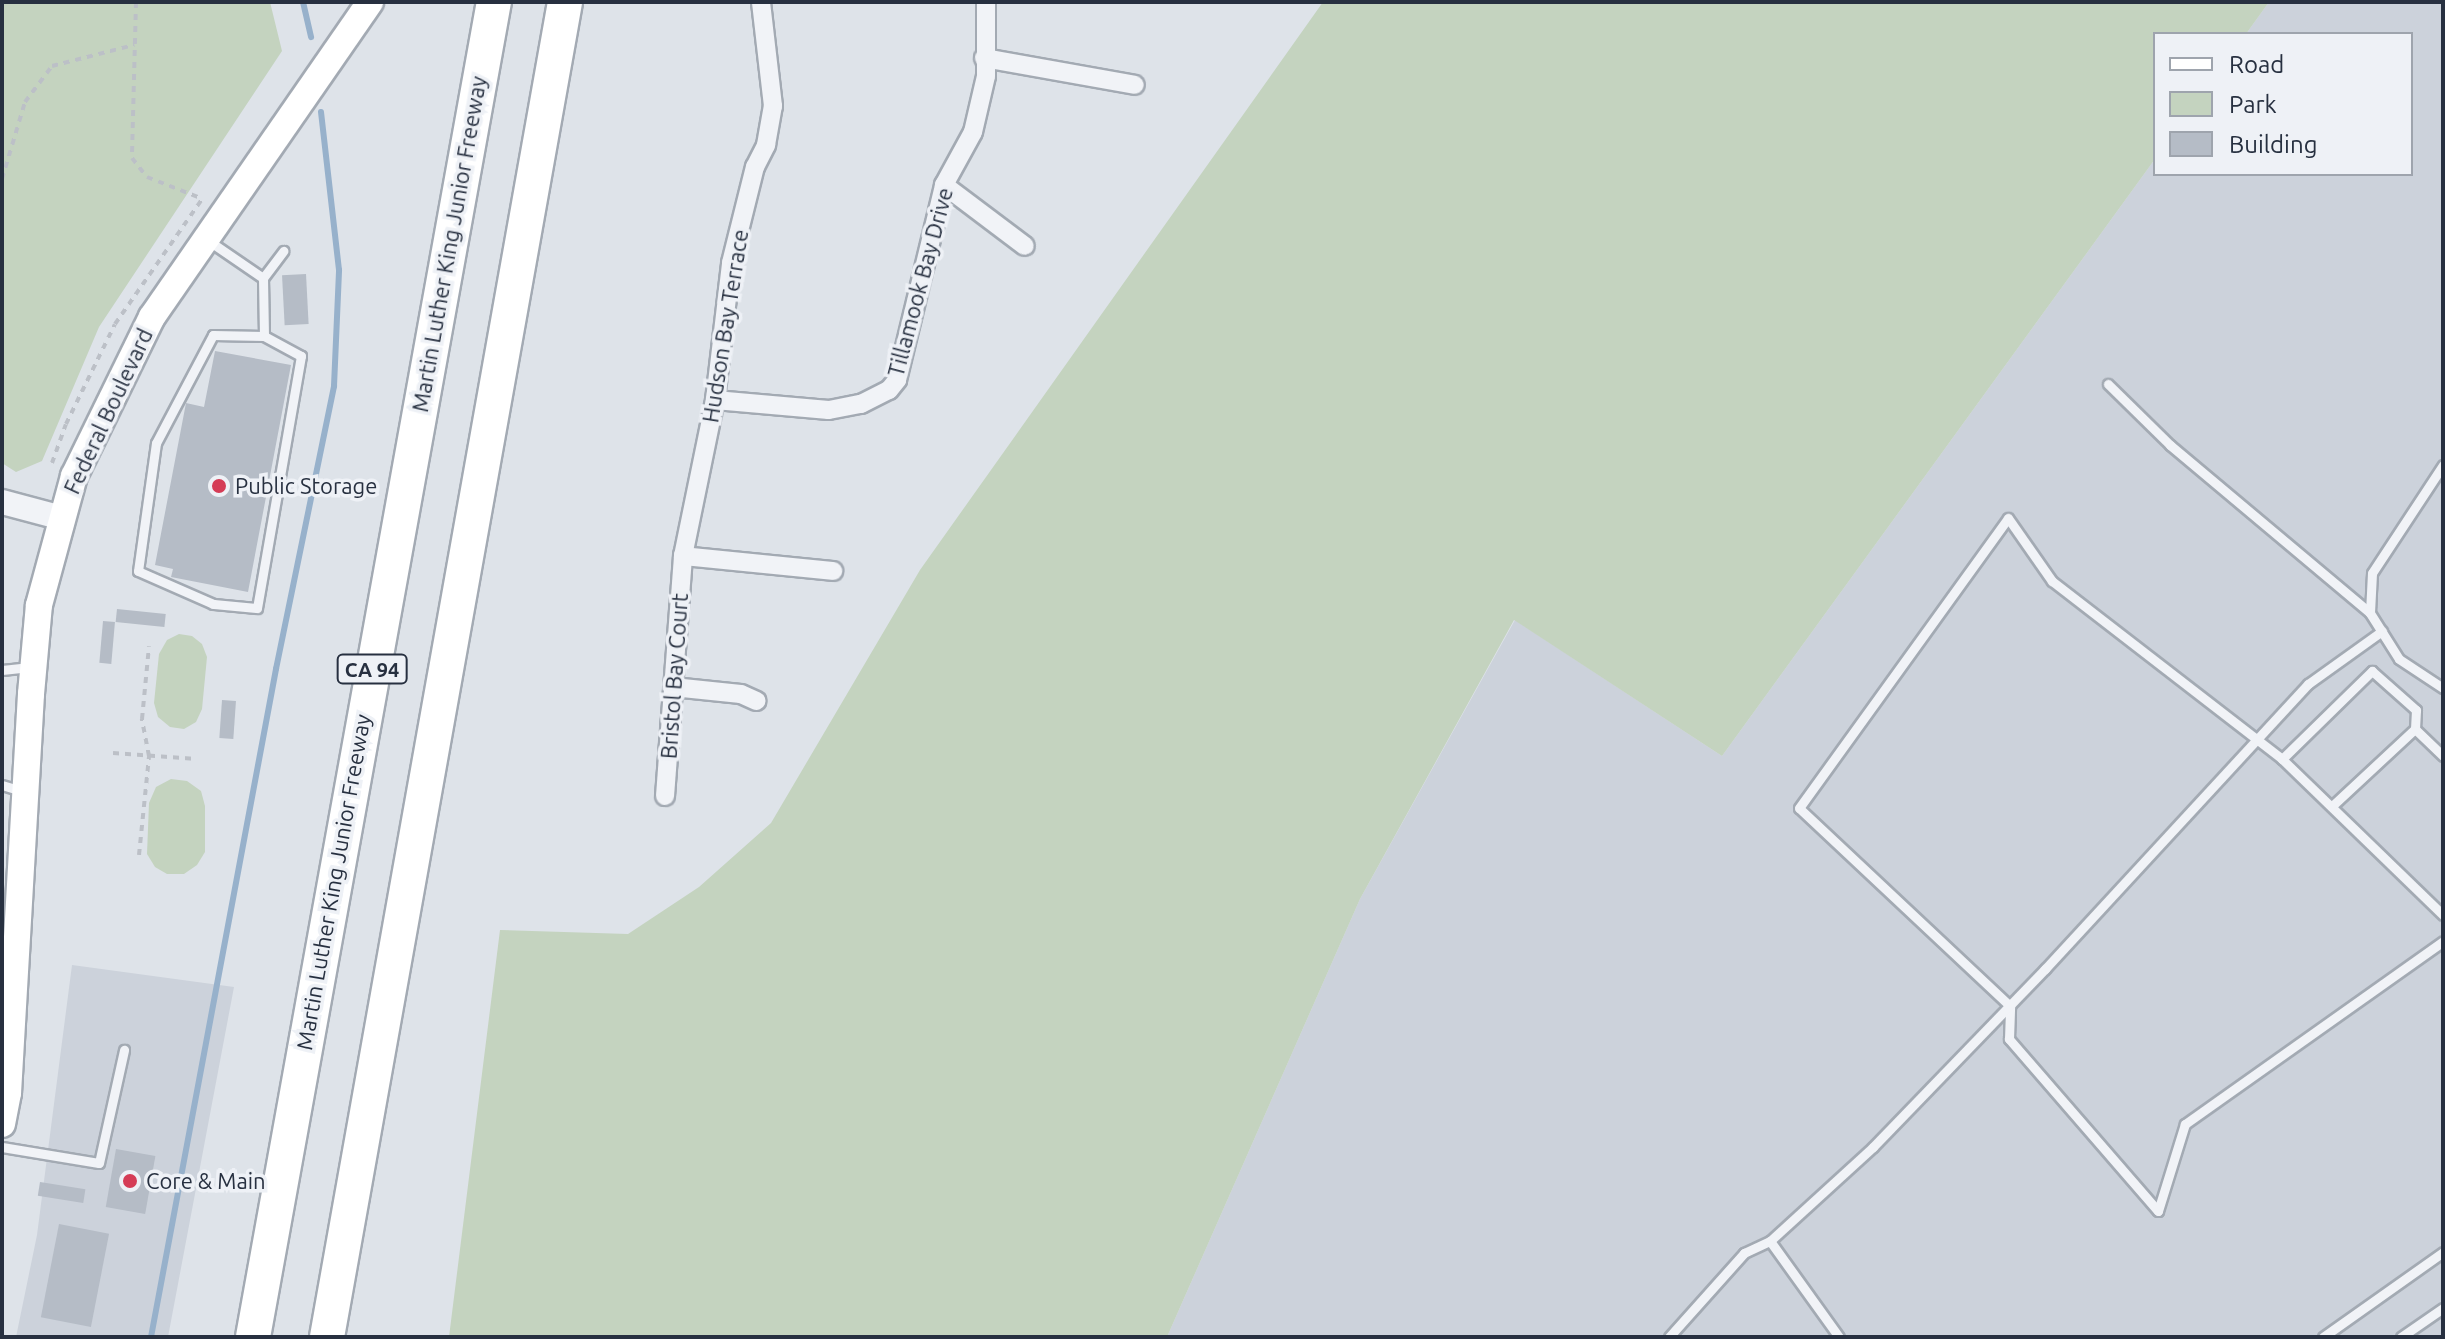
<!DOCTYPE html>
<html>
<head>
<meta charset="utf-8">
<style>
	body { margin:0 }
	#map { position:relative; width:2445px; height:1339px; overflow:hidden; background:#dee3e9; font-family:Ubuntu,sans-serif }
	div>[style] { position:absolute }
	.built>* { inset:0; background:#ccd2db }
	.green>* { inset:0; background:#c4d3bf }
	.stream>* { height:6px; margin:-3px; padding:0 3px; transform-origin:3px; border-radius:3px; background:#97b1cb }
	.building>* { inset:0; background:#b5bcc6; transform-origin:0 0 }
	.path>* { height:4px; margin-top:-2px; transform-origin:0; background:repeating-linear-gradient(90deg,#bcc0c7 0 6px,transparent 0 12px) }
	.roads { filter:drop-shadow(2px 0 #a3aab3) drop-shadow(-2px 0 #a3aab3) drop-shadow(0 2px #a3aab3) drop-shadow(0 -2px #a3aab3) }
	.service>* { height:9px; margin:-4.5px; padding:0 4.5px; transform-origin:4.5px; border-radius:4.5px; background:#f1f3f7 }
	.minor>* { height:18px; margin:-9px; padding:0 9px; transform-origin:9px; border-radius:9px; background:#f1f3f7 }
	.tertiary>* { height:24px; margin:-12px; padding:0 12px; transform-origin:12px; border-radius:12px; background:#f1f3f7 }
	.secondary>* { height:26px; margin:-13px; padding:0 13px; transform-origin:13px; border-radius:13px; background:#fff }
	.motorway>* { height:34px; margin:-17px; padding:0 17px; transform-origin:17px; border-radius:17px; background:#fff }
	.dots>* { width:22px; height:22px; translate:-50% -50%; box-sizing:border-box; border:4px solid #eef1f6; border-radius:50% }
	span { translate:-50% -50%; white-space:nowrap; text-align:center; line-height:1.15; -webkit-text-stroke:7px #eef1f6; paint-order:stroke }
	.shield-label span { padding:2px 6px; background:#eef1f6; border:2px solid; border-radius:6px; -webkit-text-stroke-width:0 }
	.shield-label { font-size:20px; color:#273040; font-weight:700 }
	.street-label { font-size:22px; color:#273040 }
	.poi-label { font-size:22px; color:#273040 }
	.left { translate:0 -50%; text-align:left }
	.frame { position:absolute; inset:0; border:4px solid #273040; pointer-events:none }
	.legend { position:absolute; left:2153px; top:32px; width:260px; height:144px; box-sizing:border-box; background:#eef1f6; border:2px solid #9ea4ad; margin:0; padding:10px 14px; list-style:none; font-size:24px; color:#273040 }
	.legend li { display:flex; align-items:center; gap:16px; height:40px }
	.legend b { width:40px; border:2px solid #9ea4ad }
</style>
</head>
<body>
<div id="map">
	<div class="built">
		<i style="clip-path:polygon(2269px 2px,2443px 2px,2443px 1337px,1167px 1337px,1360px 899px,1515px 620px,1722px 756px,2155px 159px,2155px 174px,2411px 174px,2411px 34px,2246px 34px)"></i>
		<i style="clip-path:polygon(72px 965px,234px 987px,168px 1337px,16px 1337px,37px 1235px)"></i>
	</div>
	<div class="green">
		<i style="clip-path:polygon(2px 2px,270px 2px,282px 51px,99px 327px,42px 461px,16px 472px,2px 463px)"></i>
		<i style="clip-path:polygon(1323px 2px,2269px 2px,2246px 34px,2155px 34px,2155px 159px,1722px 756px,1514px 620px,1360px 899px,1167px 1337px,449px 1337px,500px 930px,628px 934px,699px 887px,771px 823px,920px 570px)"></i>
		<i style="clip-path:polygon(179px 634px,192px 636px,202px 644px,207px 657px,202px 709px,196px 722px,184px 729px,170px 727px,158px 717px,154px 703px,159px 654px,167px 640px)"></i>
		<i style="clip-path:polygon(171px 779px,187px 781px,201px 791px,205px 806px,205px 852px,197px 865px,184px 874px,167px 874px,155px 867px,147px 854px,149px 803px,156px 787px)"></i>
	</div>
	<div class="stream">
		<i style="left:303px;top:2px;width:36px;rotate:77deg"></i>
		<i style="left:151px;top:1337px;width:680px;rotate:-79.4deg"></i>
		<i style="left:276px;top:669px;width:289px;rotate:-78.4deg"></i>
		<i style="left:334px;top:386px;width:116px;rotate:-87.5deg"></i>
		<i style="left:339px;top:270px;width:159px;rotate:-96.5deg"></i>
	</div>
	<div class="building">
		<i style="left:306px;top:274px;width:50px;height:24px;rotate:87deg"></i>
		<i style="clip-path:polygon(215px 351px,291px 365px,248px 592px,171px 577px,173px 569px,155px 565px,186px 403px,204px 407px)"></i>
		<i style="left:117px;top:609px;width:49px;height:13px;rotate:6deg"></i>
		<i style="left:103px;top:621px;width:12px;height:42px;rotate:5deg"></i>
		<i style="left:222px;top:700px;width:14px;height:38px;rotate:4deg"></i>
		<i style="left:116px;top:1149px;width:40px;height:59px;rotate:10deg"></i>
		<i style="left:40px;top:1182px;width:46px;height:14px;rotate:9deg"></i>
		<i style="left:59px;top:1224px;width:51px;height:95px;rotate:11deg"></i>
	</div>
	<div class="path">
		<i style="left:136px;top:2px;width:156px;rotate:91.5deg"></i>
		<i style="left:132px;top:158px;width:24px;rotate:52deg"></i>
		<i style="left:147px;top:177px;width:55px;rotate:21.4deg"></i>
		<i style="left:2px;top:179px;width:80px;rotate:-73.4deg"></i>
		<i style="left:25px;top:102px;width:45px;rotate:-53.1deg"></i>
		<i style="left:52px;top:66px;width:85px;rotate:-14.4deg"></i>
		<i style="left:52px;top:463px;width:41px;rotate:-70.3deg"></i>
		<i style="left:66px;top:424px;width:111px;rotate:-63.9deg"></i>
		<i style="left:115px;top:324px;width:154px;rotate:-55.1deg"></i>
		<i style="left:113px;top:753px;width:84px;rotate:4.1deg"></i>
		<i style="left:139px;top:855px;width:100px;rotate:-84.2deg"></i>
		<i style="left:149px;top:756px;width:38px;rotate:-101deg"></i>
		<i style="left:142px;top:719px;width:73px;rotate:-84.5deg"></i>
	</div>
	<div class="roads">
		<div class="service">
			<i style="left:209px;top:241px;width:65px;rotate:34.4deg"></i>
			<i style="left:263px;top:278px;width:58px;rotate:89deg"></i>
			<i style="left:264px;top:336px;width:51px;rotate:-178.9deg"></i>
			<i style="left:213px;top:335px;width:122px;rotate:117.8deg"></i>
			<i style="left:156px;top:443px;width:129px;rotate:98deg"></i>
			<i style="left:138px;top:571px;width:82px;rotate:23.7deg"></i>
			<i style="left:213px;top:604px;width:44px;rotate:5.2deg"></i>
			<i style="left:257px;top:608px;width:256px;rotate:-80.1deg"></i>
			<i style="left:301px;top:356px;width:42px;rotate:-151.6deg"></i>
			<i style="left:263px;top:278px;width:34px;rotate:-53deg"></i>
			<i style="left:2108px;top:384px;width:87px;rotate:44.5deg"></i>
			<i style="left:2170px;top:445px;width:261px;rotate:40deg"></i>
			<i style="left:2443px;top:465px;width:129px;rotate:123.3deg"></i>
			<i style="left:2372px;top:573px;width:40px;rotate:92.9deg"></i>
			<i style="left:2370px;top:613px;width:54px;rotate:57.8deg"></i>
			<i style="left:2399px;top:659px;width:53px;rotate:33.4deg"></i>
			<i style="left:2px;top:670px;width:28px;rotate:-6deg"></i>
			<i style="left:2282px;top:759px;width:126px;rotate:-44.4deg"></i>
			<i style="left:2372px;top:671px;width:59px;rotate:41.6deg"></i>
			<i style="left:2416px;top:710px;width:19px;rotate:93deg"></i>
			<i style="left:2px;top:785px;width:21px;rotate:17deg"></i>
			<i style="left:2332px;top:806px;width:113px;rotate:-42.9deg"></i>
			<i style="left:2415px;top:729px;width:39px;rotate:44deg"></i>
			<i style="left:2px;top:1147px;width:98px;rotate:9.4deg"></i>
			<i style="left:99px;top:1163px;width:116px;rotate:-77.5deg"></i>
			<i style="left:2158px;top:1211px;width:228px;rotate:-130.9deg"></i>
			<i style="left:2009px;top:1039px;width:33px;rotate:-88deg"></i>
			<i style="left:2010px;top:1006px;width:289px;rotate:-136.8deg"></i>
			<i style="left:1799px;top:808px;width:357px;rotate:-54.2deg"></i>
			<i style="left:2008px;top:518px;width:77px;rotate:55.1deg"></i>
			<i style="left:2052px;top:581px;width:291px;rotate:37.7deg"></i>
			<i style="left:2282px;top:759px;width:224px;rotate:44.1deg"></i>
			<i style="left:2158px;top:1211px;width:91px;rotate:-72.8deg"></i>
			<i style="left:2185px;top:1124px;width:316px;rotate:-35.3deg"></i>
			<i style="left:1770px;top:1241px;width:118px;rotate:54.3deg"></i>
			<i style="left:1669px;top:1337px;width:113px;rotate:-48.2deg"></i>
			<i style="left:1744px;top:1253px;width:29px;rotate:-25deg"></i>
			<i style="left:1770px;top:1241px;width:139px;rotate:-42.4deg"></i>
			<i style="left:1873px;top:1147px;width:248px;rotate:-46deg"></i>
			<i style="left:2045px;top:969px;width:388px;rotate:-47.3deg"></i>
			<i style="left:2308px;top:684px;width:91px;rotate:-35.6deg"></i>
			<i style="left:2323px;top:1337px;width:147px;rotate:-35.3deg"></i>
			<i style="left:2401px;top:1337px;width:51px;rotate:-34.6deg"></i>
		</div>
		<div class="minor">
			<i style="left:984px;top:58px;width:153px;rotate:10.1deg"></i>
			<i style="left:944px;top:185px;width:101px;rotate:37deg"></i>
			<i style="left:715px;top:400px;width:114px;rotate:5deg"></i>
			<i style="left:829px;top:410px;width:33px;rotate:-11deg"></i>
			<i style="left:861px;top:404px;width:31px;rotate:-27deg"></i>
			<i style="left:889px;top:390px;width:13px;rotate:-51deg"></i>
			<i style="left:897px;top:380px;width:201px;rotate:-76.4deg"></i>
			<i style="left:944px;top:185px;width:60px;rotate:-61.3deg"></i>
			<i style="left:973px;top:132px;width:57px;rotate:-76.9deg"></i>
			<i style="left:986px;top:76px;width:74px;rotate:-90deg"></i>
			<i style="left:683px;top:556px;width:151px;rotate:5.7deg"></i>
			<i style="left:673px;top:687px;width:68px;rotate:5.9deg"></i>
			<i style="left:741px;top:694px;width:17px;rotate:24deg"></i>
			<i style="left:665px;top:796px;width:241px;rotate:-85.7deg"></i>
			<i style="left:683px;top:556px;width:159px;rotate:-78.4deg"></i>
			<i style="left:715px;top:400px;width:138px;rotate:-83.3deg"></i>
			<i style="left:731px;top:263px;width:99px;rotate:-76deg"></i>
			<i style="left:755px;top:167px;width:25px;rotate:-63deg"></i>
			<i style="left:766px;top:145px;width:40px;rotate:-80deg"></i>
			<i style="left:773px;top:106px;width:105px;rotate:-96.6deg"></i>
		</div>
		<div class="tertiary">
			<i style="left:2px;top:502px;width:62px;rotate:14.9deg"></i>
		</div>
		<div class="secondary">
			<i style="left:2px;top:1124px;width:32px;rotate:-79deg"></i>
			<i style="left:8px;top:1093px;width:400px;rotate:-86.7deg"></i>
			<i style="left:31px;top:694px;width:89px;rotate:-84.9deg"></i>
			<i style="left:39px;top:605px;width:134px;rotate:-74.8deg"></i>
			<i style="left:74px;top:476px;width:177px;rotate:-63.9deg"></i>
			<i style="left:152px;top:317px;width:383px;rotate:-55.3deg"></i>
		</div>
		<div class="motorway">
			<i style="left:253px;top:1337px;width:1357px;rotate:-79.77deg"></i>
			<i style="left:327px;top:1337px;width:1356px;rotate:-79.89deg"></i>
		</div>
	</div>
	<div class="dots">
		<i style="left:219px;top:486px;background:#d53c56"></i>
		<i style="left:130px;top:1181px;background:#d53c56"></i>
	</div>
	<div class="shield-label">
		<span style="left:372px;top:669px">CA 94</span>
	</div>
	<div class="street-label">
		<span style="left:449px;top:244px;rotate:-80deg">Martin Luther King Junior Freeway</span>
		<span style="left:920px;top:282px;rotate:-75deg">Tillamook Bay Drive</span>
		<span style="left:725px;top:326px;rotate:-81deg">Hudson Bay Terrace</span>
		<span style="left:108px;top:411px;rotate:-65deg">Federal Boulevard</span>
		<span style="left:674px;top:676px;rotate:-86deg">Bristol Bay Court</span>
		<span style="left:333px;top:882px;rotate:-80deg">Martin Luther King Junior Freeway</span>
	</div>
	<div class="poi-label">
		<span class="left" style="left:235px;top:486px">Public Storage</span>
		<span class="left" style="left:146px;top:1181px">Core &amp; Main</span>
	</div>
	<div class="frame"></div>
	<ul class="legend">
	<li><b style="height:10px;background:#fff"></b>Road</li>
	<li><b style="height:22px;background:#c4d3bf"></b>Park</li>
	<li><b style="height:22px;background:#b5bcc6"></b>Building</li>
	</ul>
</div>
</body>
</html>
